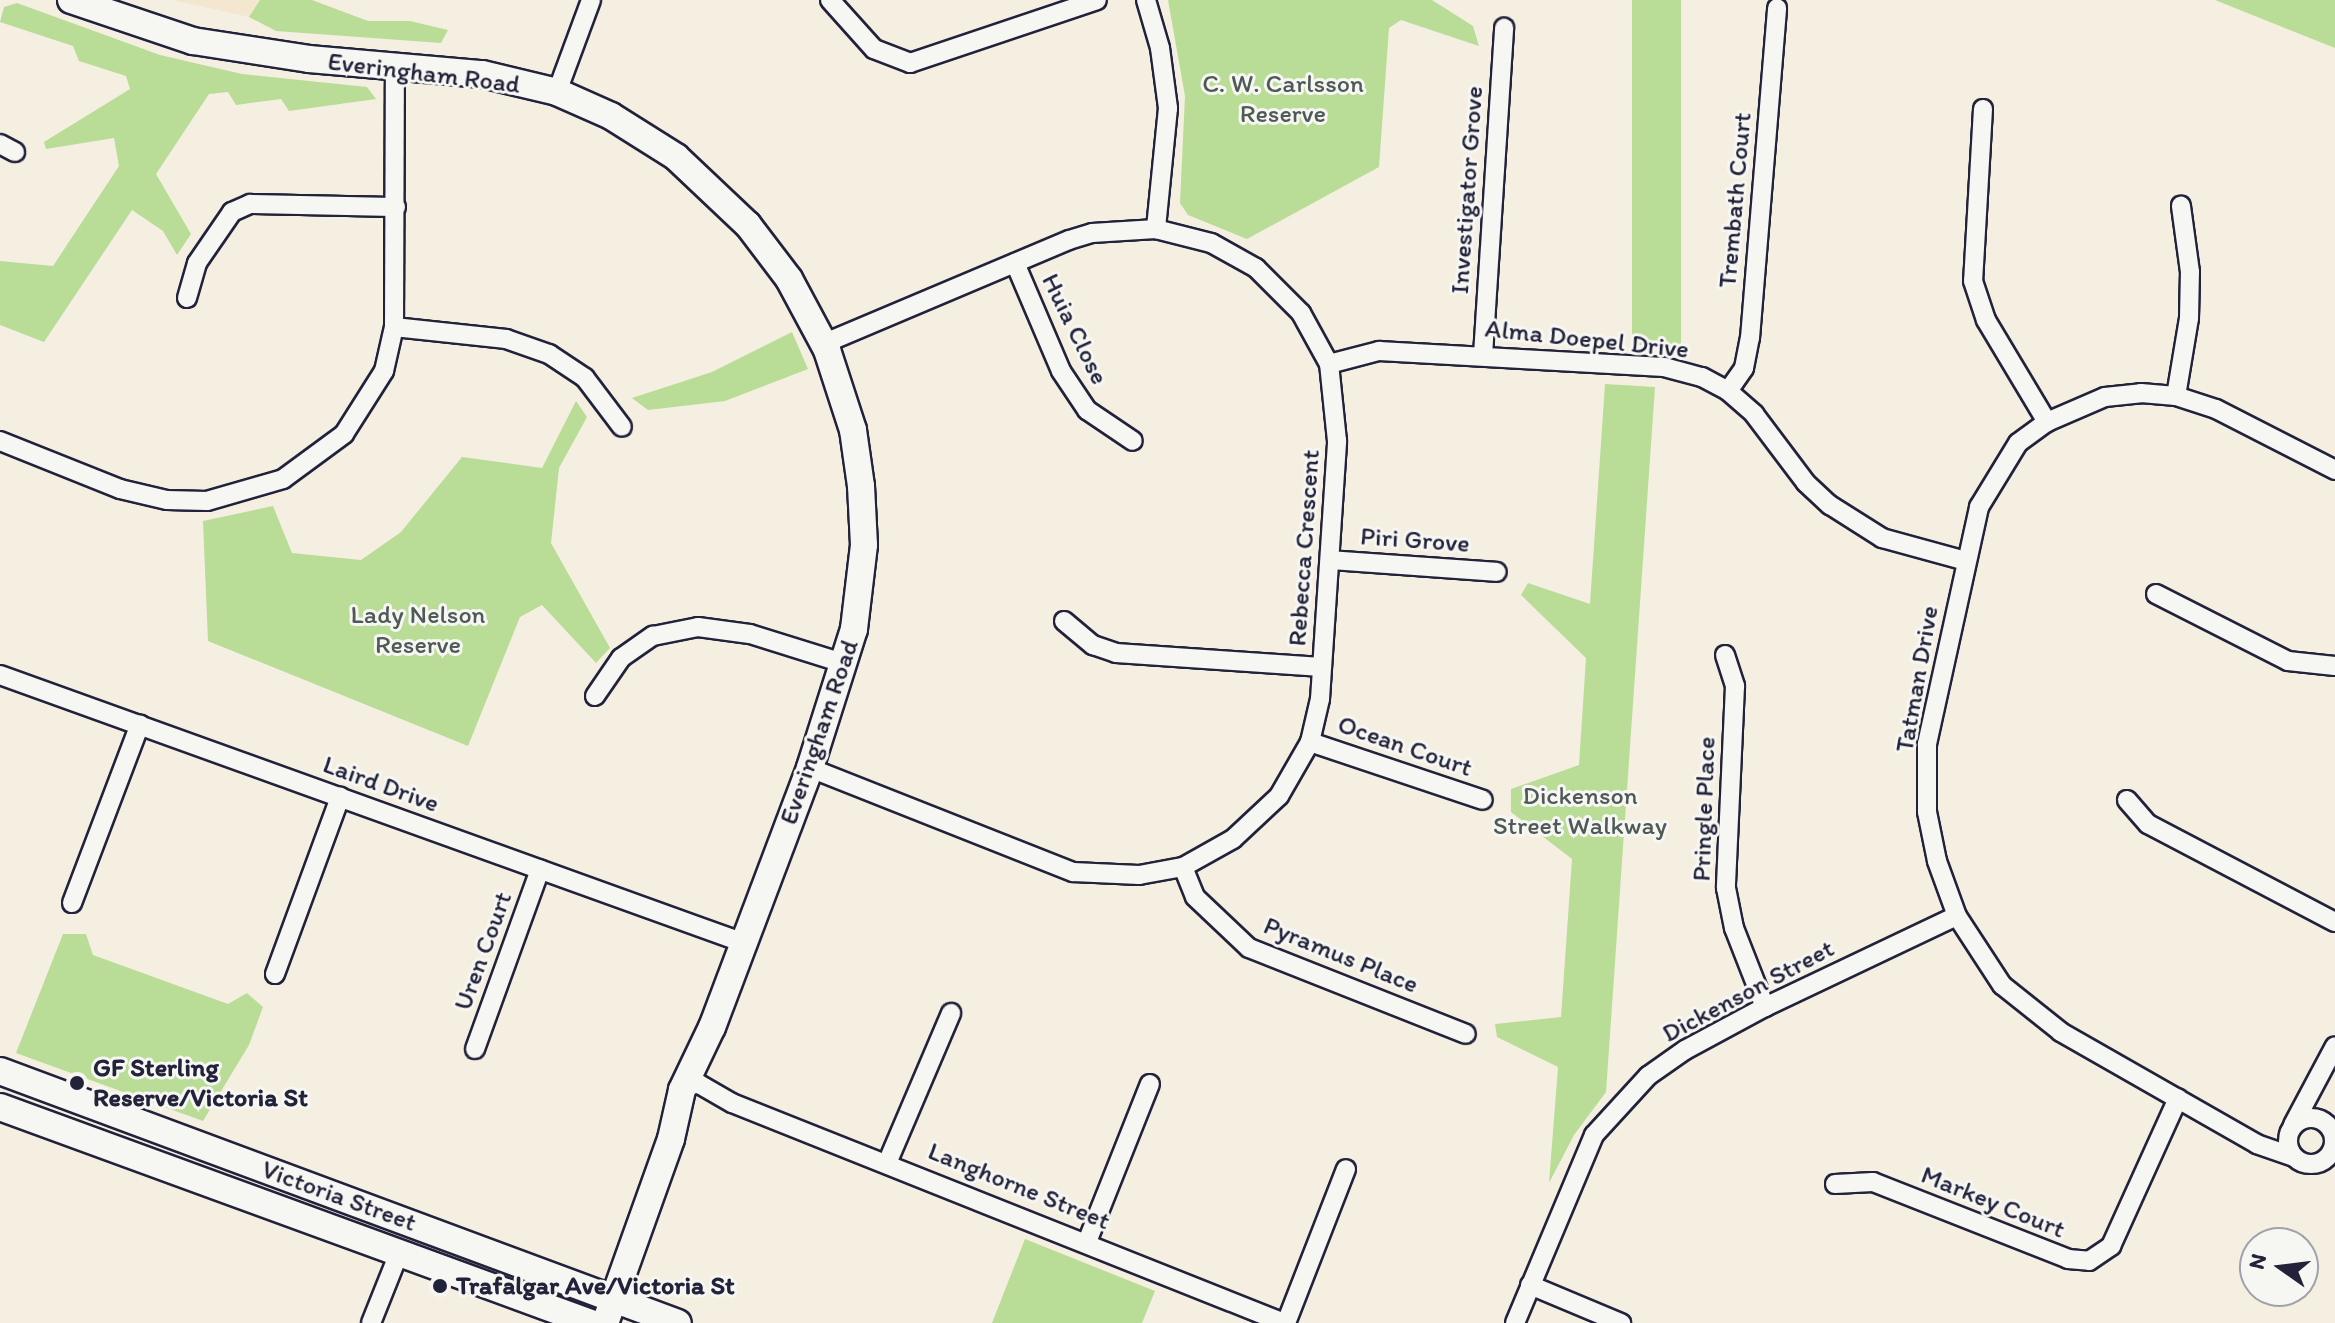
<!DOCTYPE html>
<html>
<head>
<meta charset="utf-8">
<style>
	body { margin:0 }
	#map { position:relative; width:2335px; height:1323px; overflow:hidden; background:#f5efe2; font-family:Itim,sans-serif }
	div>[style] { position:absolute }
	.built>* { inset:0; background:#f3e7cf }
	.green>* { inset:0; background:#b9dc97; transform-origin:0 0 }
	.roads { filter:drop-shadow(2px 0 #22223b) drop-shadow(-2px 0 #22223b) drop-shadow(0 2px #22223b) drop-shadow(0 -2px #22223b) }
	.street>* { height:18px; margin:-9px; padding:0 9px; transform-origin:9px; border-radius:9px; background:#f6f6f2 }
	.street>.ring { margin:-9px; padding:0; box-sizing:content-box; background:none; border:18px solid #f6f6f2; border-radius:50% }
	.secondary>* { height:26px; margin:-13px; padding:0 13px; transform-origin:13px; border-radius:13px; background:#f6f6f2 }
	.dots>* { width:22px; height:22px; translate:-50% -50%; box-sizing:border-box; border:4px solid #f6f6f2; border-radius:50% }
	span { translate:-50% -50%; white-space:nowrap; text-align:center; line-height:1.15; -webkit-text-stroke:6px #f6f6f2; paint-order:stroke }
	.street-label { font-size:26px; color:#22223b }
	.park-label { font-size:26px; color:#4f5a57 }
	.poi-label { font-size:26px; color:#22223b; font-weight:700 }
	.left { translate:0 -50%; text-align:left }
	.north { position:absolute; left:2239px; top:1227px; width:80px; height:80px; box-sizing:border-box; background:#f6f6f2; border:2px solid #a1a1a9; border-radius:50%; rotate:284deg; font-size:22px; font-weight:700; line-height:32px; text-align:center; color:#22223b }
	.north::after { content:''; display:block; margin:auto; width:28px; height:36px; background:#22223b; clip-path:polygon(50% 0,100% 100%,50% 72%,0 100%) }
</style>
</head>
<body>
<div id="map">
	<div class="built">
		<i style="clip-path:polygon(172px 0,260px 0,249px 17px)"></i>
	</div>
	<div class="green">
		<i style="clip-path:polygon(260px 0,312px 0,368px 21px,410px 21px,448px 30px,441px 43px,276px 31px,249px 17px)"></i>
		<i style="clip-path:polygon(1168px 0,1432px 0,1473px 26px,1479px 46px,1401px 20px,1389px 28px,1379px 167px,1247px 239px,1188px 215px,1180px 203px,1185px 96px)"></i>
		<i style="left:1632px;top:0;width:49px;height:345px"></i>
		<i style="clip-path:polygon(2215px 0,2335px 0,2335px 48px)"></i>
		<i style="clip-path:polygon(17px 3px,160px 55px,242px 74px,367px 87px,376px 99px,289px 111px,281px 99px,236px 105px,228px 92px,209px 94px,156px 174px,191px 234px,177px 255px,163px 231px,132px 210px,44px 342px,0 325px,0 261px,53px 266px,119px 166px,114px 138px,46px 149px,44px 142px,130px 89px,126px 76px,79px 61px,73px 46px,0 22px,4px 7px)"></i>
		<i style="clip-path:polygon(792px 332px,808px 369px,725px 401px,648px 410px,632px 398px,712px 372px)"></i>
		<i style="clip-path:polygon(1605px 384px,1655px 387px,1606px 1092px,1574px 1135px,1549px 1183px,1558px 1067px,1497px 1037px,1495px 1024px,1561px 1017px,1572px 859px,1511px 812px,1511px 789px,1579px 765px,1586px 658px,1521px 595px,1528px 583px,1590px 604px)"></i>
		<i style="clip-path:polygon(576px 401px,587px 417px,559px 468px,551px 543px,610px 648px,596px 663px,542px 605px,520px 617px,468px 746px,208px 641px,203px 521px,273px 506px,292px 553px,361px 560px,401px 532px,462px 457px,542px 468px)"></i>
		<i style="clip-path:polygon(63px 934px,86px 934px,93px 955px,228px 1004px,247px 993px,263px 1007px,249px 1045px,203px 1121px,16px 1053px)"></i>
		<i style="clip-path:polygon(1025px 1239px,1155px 1291px,1142px 1323px,992px 1323px)"></i>
	</div>
	<div class="roads">
		<div class="street">
			<i style="left:830px;top:0;width:66px;rotate:48.1deg"></i>
			<i style="left:874px;top:49px;width:39px;rotate:21deg"></i>
			<i style="left:910px;top:63px;width:197px;rotate:-18.6deg"></i>
			<i style="left:1146px;top:0;width:50px;rotate:73.7deg"></i>
			<i style="left:1160px;top:48px;width:61px;rotate:82.4deg"></i>
			<i style="left:1168px;top:108px;width:122px;rotate:95.7deg"></i>
			<i style="left:557px;top:92px;width:98px;rotate:-69.7deg"></i>
			<i style="left:1983px;top:109px;width:172px;rotate:93.3deg"></i>
			<i style="left:1973px;top:281px;width:41px;rotate:71.6deg"></i>
			<i style="left:1986px;top:320px;width:119px;rotate:59.1deg"></i>
			<i style="left:0;top:144px;width:17px;rotate:28deg"></i>
			<i style="left:1015px;top:263px;width:117px;rotate:66.9deg"></i>
			<i style="left:1061px;top:371px;width:47px;rotate:56.3deg"></i>
			<i style="left:1087px;top:410px;width:55px;rotate:34deg"></i>
			<i style="left:187px;top:298px;width:36px;rotate:-74deg"></i>
			<i style="left:197px;top:263px;width:62px;rotate:-55.5deg"></i>
			<i style="left:232px;top:212px;width:20px;rotate:-24deg"></i>
			<i style="left:250px;top:204px;width:146px;rotate:1.2deg"></i>
			<i style="left:394px;top:327px;width:113px;rotate:6.1deg"></i>
			<i style="left:506px;top:339px;width:46px;rotate:19.2deg"></i>
			<i style="left:549px;top:354px;width:43px;rotate:33.7deg"></i>
			<i style="left:585px;top:378px;width:61px;rotate:52.9deg"></i>
			<i style="left:1483px;top:355px;width:328px;rotate:-86.3deg"></i>
			<i style="left:1329px;top:364px;width:52px;rotate:-14.6deg"></i>
			<i style="left:1379px;top:351px;width:285px;rotate:3.2deg"></i>
			<i style="left:1664px;top:367px;width:39px;rotate:15deg"></i>
			<i style="left:1702px;top:377px;width:30px;rotate:28deg"></i>
			<i style="left:1728px;top:391px;width:35px;rotate:41deg"></i>
			<i style="left:1754px;top:414px;width:86px;rotate:53deg"></i>
			<i style="left:1806px;top:483px;width:33px;rotate:43deg"></i>
			<i style="left:1830px;top:505px;width:62px;rotate:32.4deg"></i>
			<i style="left:1882px;top:538px;width:87px;rotate:15.3deg"></i>
			<i style="left:1728px;top:391px;width:28px;rotate:-55deg"></i>
			<i style="left:1744px;top:368px;width:31px;rotate:-79deg"></i>
			<i style="left:1750px;top:338px;width:331px;rotate:-85.3deg"></i>
			<i style="left:2176px;top:396px;width:79px;rotate:-80.5deg"></i>
			<i style="left:2189px;top:318px;width:46px;rotate:-88.8deg"></i>
			<i style="left:2190px;top:272px;width:67px;rotate:-97.8deg"></i>
			<i style="left:0;top:441px;width:129px;rotate:21.8deg"></i>
			<i style="left:120px;top:489px;width:48px;rotate:13.2deg"></i>
			<i style="left:167px;top:500px;width:40px;rotate:1.4deg"></i>
			<i style="left:207px;top:501px;width:79px;rotate:-16.1deg"></i>
			<i style="left:283px;top:479px;width:76px;rotate:-36.4deg"></i>
			<i style="left:344px;top:434px;width:75px;rotate:-57.6deg"></i>
			<i style="left:384px;top:371px;width:45px;rotate:-77.2deg"></i>
			<i style="left:394px;top:327px;width:263px;rotate:-89.8deg"></i>
			<i style="left:1330px;top:560px;width:167px;rotate:4.1deg"></i>
			<i style="left:2156px;top:594px;width:148px;rotate:26.9deg"></i>
			<i style="left:2288px;top:661px;width:47px;rotate:6.1deg"></i>
			<i style="left:1064px;top:621px;width:38px;rotate:40deg"></i>
			<i style="left:1093px;top:645px;width:24px;rotate:19deg"></i>
			<i style="left:1116px;top:653px;width:206px;rotate:3.9deg"></i>
			<i style="left:1725px;top:655px;width:33px;rotate:72deg"></i>
			<i style="left:1735px;top:686px;width:202px;rotate:92.6deg"></i>
			<i style="left:1726px;top:888px;width:41px;rotate:78.7deg"></i>
			<i style="left:1734px;top:928px;width:85px;rotate:68.6deg"></i>
			<i style="left:0;top:675px;width:791px;rotate:19.81deg"></i>
			<i style="left:595px;top:696px;width:46px;rotate:-55.6deg"></i>
			<i style="left:621px;top:658px;width:39px;rotate:-35deg"></i>
			<i style="left:653px;top:636px;width:46px;rotate:-11.3deg"></i>
			<i style="left:698px;top:627px;width:52px;rotate:7.7deg"></i>
			<i style="left:750px;top:634px;width:101px;rotate:17.4deg"></i>
			<i style="left:1310px;top:742px;width:182px;rotate:18.5deg"></i>
			<i style="left:810px;top:768px;width:283px;rotate:21.6deg"></i>
			<i style="left:1073px;top:872px;width:66px;rotate:2.6deg"></i>
			<i style="left:1139px;top:875px;width:45px;rotate:-10.3deg"></i>
			<i style="left:1183px;top:867px;width:57px;rotate:-29.2deg"></i>
			<i style="left:1233px;top:839px;width:63px;rotate:-43.1deg"></i>
			<i style="left:1279px;top:796px;width:62px;rotate:-60.1deg"></i>
			<i style="left:1310px;top:742px;width:44px;rotate:-76.9deg"></i>
			<i style="left:1320px;top:699px;width:259px;rotate:-86.2deg"></i>
			<i style="left:1337px;top:441px;width:77px;rotate:-95.9deg"></i>
			<i style="left:1329px;top:364px;width:58px;rotate:-118.8deg"></i>
			<i style="left:1301px;top:313px;width:64px;rotate:-135deg"></i>
			<i style="left:1256px;top:268px;width:51px;rotate:-150.9deg"></i>
			<i style="left:1211px;top:243px;width:57px;rotate:-165.7deg"></i>
			<i style="left:1156px;top:229px;width:64px;rotate:176.4deg"></i>
			<i style="left:1092px;top:233px;width:24px;rotate:163deg"></i>
			<i style="left:1069px;top:240px;width:265px;rotate:157.1deg"></i>
			<i style="left:2127px;top:800px;width:32px;rotate:49deg"></i>
			<i style="left:2148px;top:824px;width:211px;rotate:27.7deg"></i>
			<i style="left:1183px;top:867px;width:32px;rotate:68deg"></i>
			<i style="left:1195px;top:897px;width:74px;rotate:43.4deg"></i>
			<i style="left:1249px;top:948px;width:233px;rotate:21.6deg"></i>
			<i style="left:72px;top:903px;width:191px;rotate:-69.2deg"></i>
			<i style="left:275px;top:974px;width:189px;rotate:-69.8deg"></i>
			<i style="left:475px;top:1049px;width:191px;rotate:-70.1deg"></i>
			<i style="left:684px;top:1085px;width:15px;rotate:-4deg"></i>
			<i style="left:699px;top:1084px;width:38px;rotate:30deg"></i>
			<i style="left:732px;top:1103px;width:594px;rotate:21.73deg"></i>
			<i class="ring" style="left:2288px;top:1118px;width:28px;height:28px"></i>
			<i style="left:2293px;top:1125px;width:89px;rotate:-62deg"></i>
			<i style="left:2294px;top:1157px;width:39px;rotate:-161deg"></i>
			<i style="left:2257px;top:1144px;width:226px;rotate:-150.3deg"></i>
			<i style="left:2061px;top:1032px;width:75px;rotate:-141.5deg"></i>
			<i style="left:2002px;top:985px;width:82px;rotate:-123.1deg"></i>
			<i style="left:1957px;top:916px;width:59px;rotate:-110deg"></i>
			<i style="left:1937px;top:861px;width:50px;rotate:-101.5deg"></i>
			<i style="left:1927px;top:812px;width:68px;rotate:-90deg"></i>
			<i style="left:1927px;top:744px;width:243px;rotate:-77.6deg"></i>
			<i style="left:1979px;top:507px;width:75px;rotate:-58.6deg"></i>
			<i style="left:2018px;top:443px;width:36px;rotate:-36deg"></i>
			<i style="left:2047px;top:422px;width:63px;rotate:-23.3deg"></i>
			<i style="left:2105px;top:397px;width:36px;rotate:-6deg"></i>
			<i style="left:2141px;top:393px;width:35px;rotate:5deg"></i>
			<i style="left:2176px;top:396px;width:42px;rotate:18deg"></i>
			<i style="left:2216px;top:409px;width:134px;rotate:27.1deg"></i>
			<i style="left:888px;top:1161px;width:161px;rotate:-66.9deg"></i>
			<i style="left:1835px;top:1184px;width:38px;rotate:-3deg"></i>
			<i style="left:1873px;top:1182px;width:210px;rotate:21.5deg"></i>
			<i style="left:2068px;top:1259px;width:21px;rotate:5deg"></i>
			<i style="left:2089px;top:1261px;width:27px;rotate:-34deg"></i>
			<i style="left:2111px;top:1246px;width:162px;rotate:-65.6deg"></i>
			<i style="left:1087px;top:1242px;width:170px;rotate:-68.3deg"></i>
			<i style="left:1530px;top:1285px;width:99px;rotate:22.7deg"></i>
			<i style="left:371px;top:1323px;width:75px;rotate:-68.2deg"></i>
			<i style="left:1286px;top:1323px;width:165px;rotate:-68.7deg"></i>
			<i style="left:1515px;top:1323px;width:204px;rotate:-67.2deg"></i>
			<i style="left:1594px;top:1135px;width:80px;rotate:-47.5deg"></i>
			<i style="left:1648px;top:1076px;width:45px;rotate:-35.1deg"></i>
			<i style="left:1685px;top:1050px;width:91px;rotate:-28.3deg"></i>
			<i style="left:1765px;top:1007px;width:212px;rotate:-25.4deg"></i>
		</div>
		<div class="secondary">
			<i style="left:71px;top:0;width:129px;rotate:18.6deg"></i>
			<i style="left:193px;top:41px;width:117px;rotate:8.8deg"></i>
			<i style="left:309px;top:59px;width:174px;rotate:5deg"></i>
			<i style="left:482px;top:74px;width:77px;rotate:13.5deg"></i>
			<i style="left:557px;top:92px;width:59px;rotate:24deg"></i>
			<i style="left:611px;top:116px;width:77px;rotate:32.2deg"></i>
			<i style="left:676px;top:157px;width:99px;rotate:43.4deg"></i>
			<i style="left:748px;top:225px;width:68px;rotate:52.8deg"></i>
			<i style="left:789px;top:279px;width:81px;rotate:61.8deg"></i>
			<i style="left:827px;top:350px;width:84px;rotate:72deg"></i>
			<i style="left:853px;top:430px;width:57px;rotate:81.9deg"></i>
			<i style="left:861px;top:486px;width:59px;rotate:87.1deg"></i>
			<i style="left:864px;top:545px;width:85px;rotate:96.8deg"></i>
			<i style="left:854px;top:629px;width:146px;rotate:107.6deg"></i>
			<i style="left:810px;top:768px;width:277px;rotate:110.7deg"></i>
			<i style="left:712px;top:1027px;width:70px;rotate:115.5deg"></i>
			<i style="left:682px;top:1090px;width:50px;rotate:102.7deg"></i>
			<i style="left:671px;top:1139px;width:195px;rotate:109.7deg"></i>
			<i style="left:0;top:1071px;width:723px;rotate:20.39deg"></i>
			<i style="left:0;top:1107px;width:629px;rotate:20.08deg"></i>
		</div>
	</div>
	<div class="dots">
		<i style="left:77px;top:1083px;background:#22223b"></i>
		<i style="left:440px;top:1286px;background:#22223b"></i>
	</div>
	<div class="street-label">
		<span style="left:424px;top:73px;rotate:7deg">Everingham Road</span>
		<span style="left:1467px;top:190px;rotate:-86deg">Investigator Grove</span>
		<span style="left:1735px;top:200px;rotate:-85deg">Trembath Court</span>
		<span style="left:1075px;top:329px;rotate:64deg">Huia Close</span>
		<span style="left:1587px;top:339px;rotate:6deg">Alma Doepel Drive</span>
		<span style="left:1415px;top:540px;rotate:4deg">Piri Grove</span>
		<span style="left:1304px;top:548px;rotate:-86deg">Rebecca Crescent</span>
		<span style="left:1917px;top:679px;rotate:-80deg">Tatman Drive</span>
		<span style="left:819px;top:732px;rotate:-71deg">Everingham Road</span>
		<span style="left:1405px;top:746px;rotate:19deg">Ocean Court</span>
		<span style="left:381px;top:784px;rotate:20deg">Laird Drive</span>
		<span style="left:1704px;top:809px;rotate:-88deg">Pringle Place</span>
		<span style="left:483px;top:951px;rotate:-70deg">Uren Court</span>
		<span style="left:1341px;top:955px;rotate:22deg">Pyramus Place</span>
		<span style="left:1748px;top:991px;rotate:-28deg">Dickenson Street</span>
		<span style="left:1019px;top:1186px;rotate:22deg">Langhorne Street</span>
		<span style="left:339px;top:1196px;rotate:20deg">Victoria Street</span>
		<span style="left:1993px;top:1202px;rotate:22deg">Markey Court</span>
	</div>
	<div class="park-label">
		<span style="left:1283px;top:99px">C. W. Carlsson<br>Reserve</span>
		<span style="left:418px;top:630px">Lady Nelson<br>Reserve</span>
		<span style="left:1580px;top:811px">Dickenson<br>Street Walkway</span>
	</div>
	<div class="poi-label">
		<span class="left" style="left:93px;top:1083px">GF Sterling<br>Reserve/Victoria St</span>
		<span class="left" style="left:456px;top:1286px">Trafalgar Ave/Victoria St</span>
	</div>
	<div class="north">N</div>
</div>
</body>
</html>
